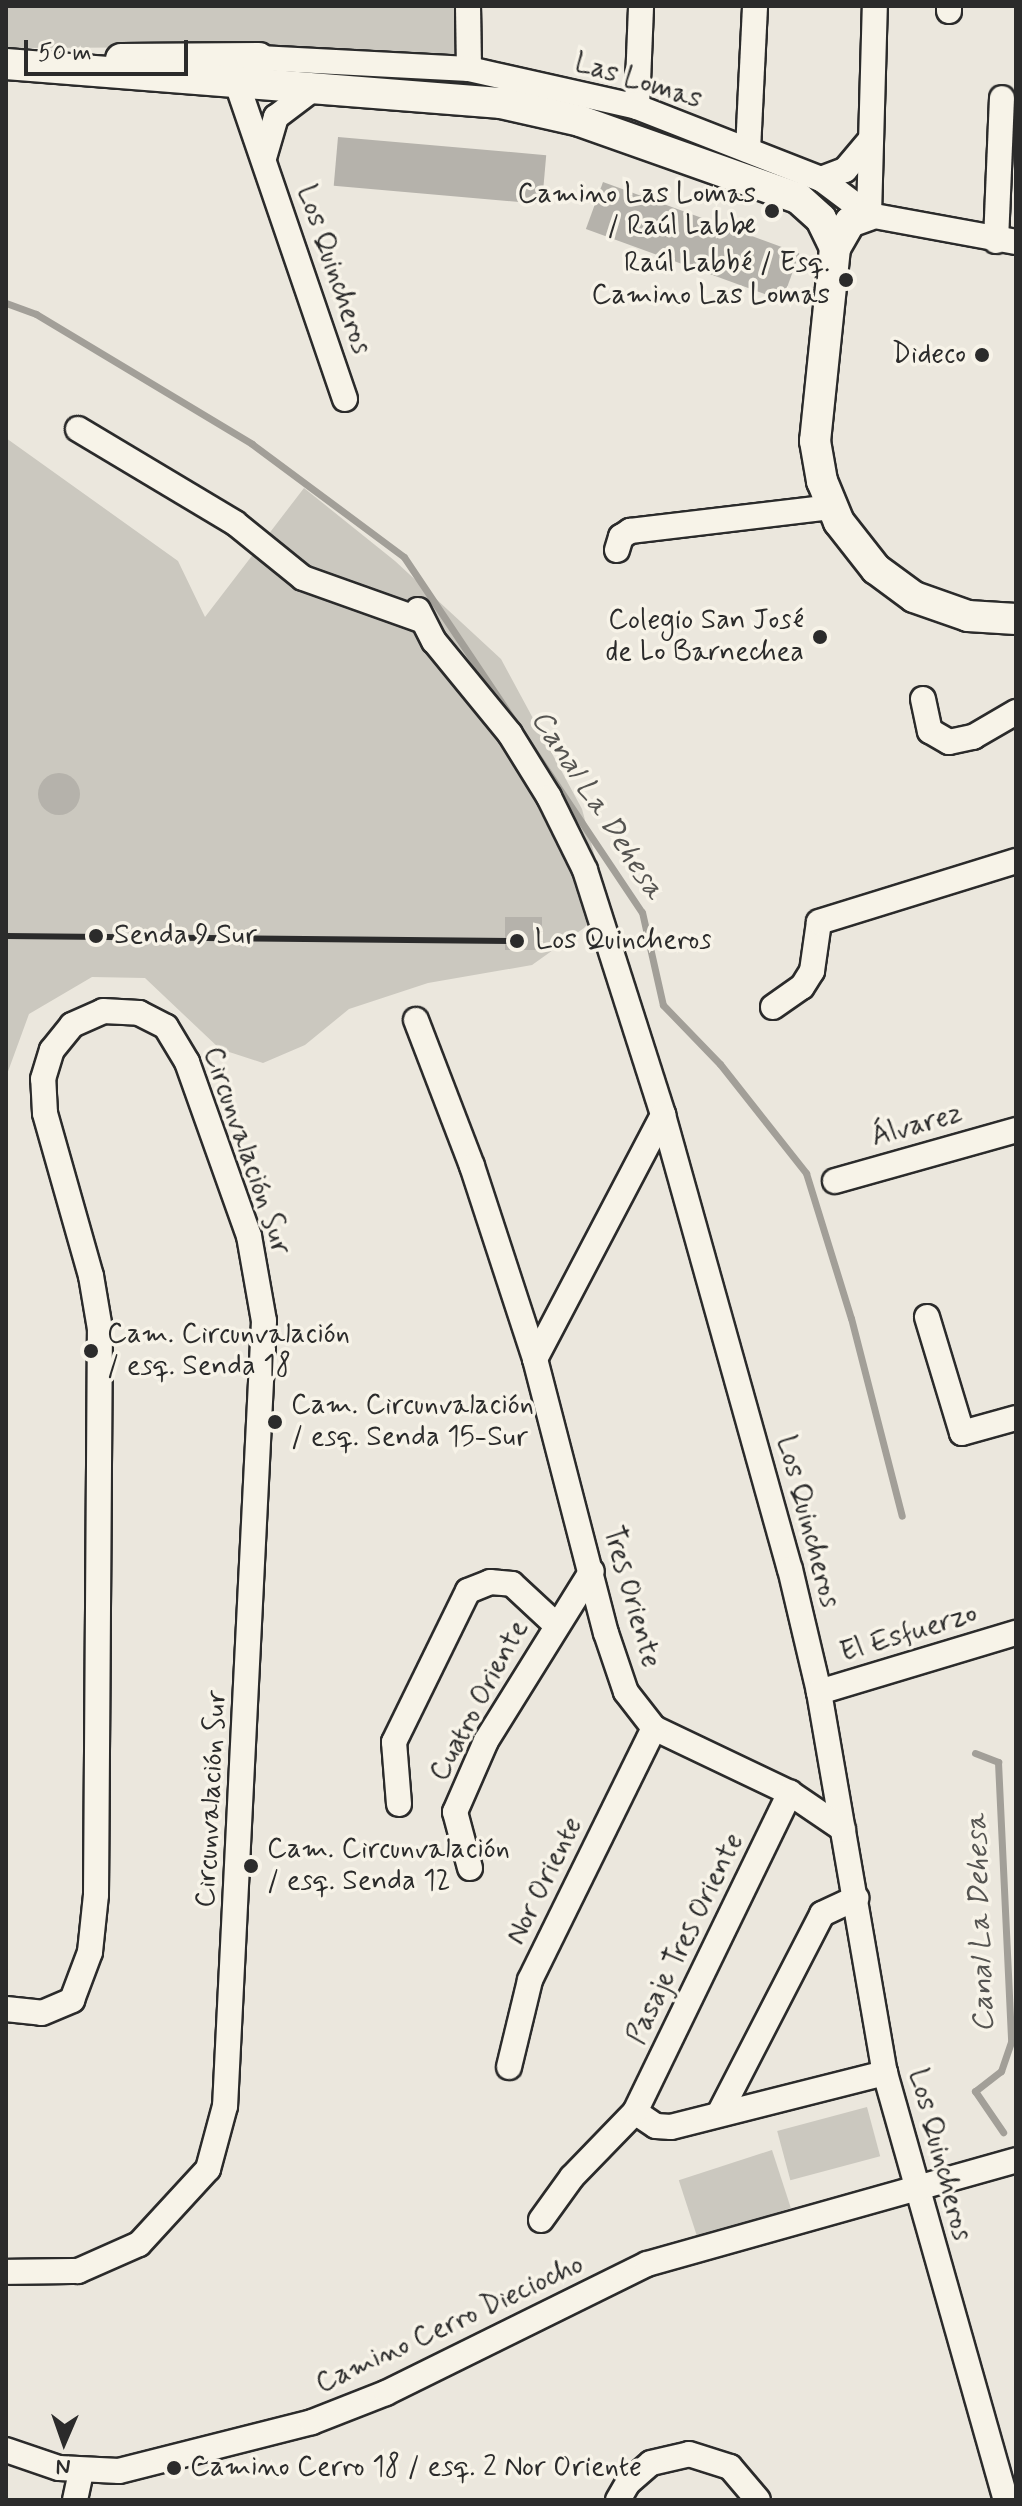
<!DOCTYPE html>
<html>
<head>
<meta charset="utf-8">
<style>
	body { margin:0 }
	#map { position:relative; width:1022px; height:2506px; overflow:hidden; background:#ebe7dd; font-family:Mynerve,sans-serif }
	div>[style] { position:absolute }
	.green>* { inset:0; background:#cbc8bf; transform-origin:0 0 }
	.stream>* { height:7px; margin:-3.5px; padding:0 3.5px; transform-origin:3.5px; border-radius:3.5px; background:#a29f98 }
	.building>* { inset:0; background:#b5b2ab; transform-origin:0 0 }
	.round { border-radius:50% }
	.roads { filter:drop-shadow(2px 0 #2b2b2b) drop-shadow(-2px 0 #2b2b2b) drop-shadow(0 2px #2b2b2b) drop-shadow(0 -2px #2b2b2b) }
	.minor>* { height:24px; margin:-12px; padding:0 12px; transform-origin:12px; border-radius:12px; background:#f7f3e8 }
	.tertiary>* { height:30px; margin:-15px; padding:0 15px; transform-origin:15px; border-radius:15px; background:#f7f3e8 }
	.rail>* { height:6px; margin:-3px; padding:0 3px; transform-origin:3px; border-radius:3px; background:#2b2b2b }
	.dots>* { width:22px; height:22px; translate:-50% -50%; box-sizing:border-box; border:4px solid #f7f3e8; border-radius:50% }
	span { translate:-50% -50%; white-space:nowrap; text-align:center; line-height:1.15; -webkit-text-stroke:7px #f7f3e8; paint-order:stroke }
	.street-label { font-size:28px; color:#2b2b2b }
	.poi-label { font-size:28px; color:#2b2b2b }
	.right { translate:-100% -50%; text-align:right }
	.left { translate:0 -50%; text-align:left }
	.water-label { font-size:30px; color:#555451; font-style:italic }
	.frame { position:absolute; inset:0; border:8px solid #2b2b2b; pointer-events:none }
	.north { position:absolute; left:24px; top:2402px; width:80px; height:80px; -webkit-text-stroke:6px #f7f3e8; paint-order:stroke; rotate:182deg; font-size:22px; font-weight:700; line-height:32px; text-align:center; color:#2b2b2b }
	.north::after { content:''; display:block; margin:auto; width:28px; height:36px; background:#2b2b2b; clip-path:polygon(50% 0,100% 100%,50% 72%,0 100%) }
	.scale { position:absolute; left:24px; top:40px; width:164px; height:36px; box-sizing:border-box; border:4px solid #2b2b2b; border-top:0; padding-left:10px; font-size:24px; line-height:28px; white-space:nowrap; color:#2b2b2b; -webkit-text-stroke:6px #f7f3e8; paint-order:stroke }
</style>
</head>
<body>
<div id="map">
	<div class="green">
		<i style="clip-path:polygon(6px 6px,470px 6px,465px 59px,269px 47px,6px 48px)"></i>
		<i style="clip-path:polygon(6px 438px,178px 561px,205px 617px,304px 488px,395px 561px,501px 659px,582px 809px,607px 902px,584px 928px,532px 965px,428px 983px,349px 1009px,305px 1045px,263px 1063px,220px 1049px,145px 978px,92px 977px,29px 1014px,6px 1077px)"></i>
		<i style="left:867px;top:2107px;width:51px;height:93px;rotate:75deg"></i>
		<i style="left:772px;top:2150px;width:61px;height:98px;rotate:72deg"></i>
	</div>
	<div class="stream">
		<i style="left:6px;top:303px;width:32px;rotate:20deg"></i>
		<i style="left:36px;top:314px;width:252px;rotate:31deg"></i>
		<i style="left:252px;top:444px;width:189px;rotate:36.6deg"></i>
		<i style="left:404px;top:557px;width:427px;rotate:56.2deg"></i>
		<i style="left:642px;top:912px;width:95px;rotate:77.3deg"></i>
		<i style="left:663px;top:1005px;width:82px;rotate:46deg"></i>
		<i style="left:720px;top:1064px;width:139px;rotate:51.7deg"></i>
		<i style="left:806px;top:1173px;width:152px;rotate:72.8deg"></i>
		<i style="left:851px;top:1318px;width:204px;rotate:75.6deg"></i>
		<i style="left:975px;top:1753px;width:25px;rotate:21deg"></i>
		<i style="left:998px;top:1762px;width:280px;rotate:87.3deg"></i>
		<i style="left:1011px;top:2042px;width:31px;rotate:109deg"></i>
		<i style="left:1001px;top:2071px;width:33px;rotate:142deg"></i>
		<i style="left:975px;top:2091px;width:50px;rotate:55.7deg"></i>
	</div>
	<div class="building">
		<i style="left:338px;top:137px;width:209px;height:49px;rotate:5deg"></i>
		<i style="left:603px;top:182px;width:209px;height:50px;rotate:20deg"></i>
		<i class="round" style="left:38px;top:773px;width:42px;height:42px"></i>
		<i style="left:505px;top:917px;width:37px;height:33px"></i>
	</div>
	<div class="roads">
		<div class="minor">
			<i style="left:468px;top:6px;width:63px;rotate:89.1deg"></i>
			<i style="left:949px;top:11px;width:5px;rotate:-90deg"></i>
			<i style="left:637px;top:107px;width:101px;rotate:-87.7deg"></i>
			<i style="left:748px;top:150px;width:144px;rotate:-87.2deg"></i>
			<i style="left:264px;top:158px;width:43px;rotate:-73.7deg"></i>
			<i style="left:276px;top:117px;width:46px;rotate:-37.1deg"></i>
			<i style="left:821px;top:179px;width:26px;rotate:-21deg"></i>
			<i style="left:845px;top:170px;width:40px;rotate:-50deg"></i>
			<i style="left:869px;top:215px;width:209px;rotate:-88.4deg"></i>
			<i style="left:996px;top:241px;width:143px;rotate:-87.6deg"></i>
			<i style="left:345px;top:399px;width:333px;rotate:-108.9deg"></i>
			<i style="left:237px;top:84px;width:13px;rotate:-81deg"></i>
			<i style="left:239px;top:71px;width:24px;rotate:-33deg"></i>
			<i style="left:259px;top:58px;width:210px;rotate:3deg"></i>
			<i style="left:469px;top:69px;width:172px;rotate:12.7deg"></i>
			<i style="left:637px;top:107px;width:198px;rotate:21.4deg"></i>
			<i style="left:821px;top:179px;width:60px;rotate:36.9deg"></i>
			<i style="left:869px;top:215px;width:149px;rotate:10.4deg"></i>
			<i style="left:78px;top:429px;width:183px;rotate:30.9deg"></i>
			<i style="left:235px;top:523px;width:87px;rotate:39deg"></i>
			<i style="left:303px;top:578px;width:125px;rotate:19.6deg"></i>
			<i style="left:617px;top:550px;width:14px;rotate:-73deg"></i>
			<i style="left:621px;top:537px;width:11px;rotate:-34deg"></i>
			<i style="left:630px;top:531px;width:202px;rotate:-6.8deg"></i>
			<i style="left:418px;top:610px;width:35px;rotate:63deg"></i>
			<i style="left:434px;top:641px;width:120px;rotate:50.7deg"></i>
			<i style="left:510px;top:734px;width:74px;rotate:58.2deg"></i>
			<i style="left:549px;top:797px;width:81px;rotate:63.7deg"></i>
			<i style="left:585px;top:870px;width:257px;rotate:72.3deg"></i>
			<i style="left:663px;top:1115px;width:471px;rotate:74.4deg"></i>
			<i style="left:790px;top:1569px;width:126px;rotate:76.7deg"></i>
			<i style="left:819px;top:1692px;width:387px;rotate:80.2deg"></i>
			<i style="left:885px;top:2073px;width:444px;rotate:74.2deg"></i>
			<i style="left:923px;top:699px;width:33px;rotate:78deg"></i>
			<i style="left:930px;top:731px;width:22px;rotate:30deg"></i>
			<i style="left:949px;top:742px;width:25px;rotate:-12deg"></i>
			<i style="left:973px;top:737px;width:50px;rotate:-30.2deg"></i>
			<i style="left:773px;top:1007px;width:35px;rotate:-35deg"></i>
			<i style="left:802px;top:987px;width:19px;rotate:-58deg"></i>
			<i style="left:812px;top:971px;width:49px;rotate:-81.9deg"></i>
			<i style="left:819px;top:922px;width:206px;rotate:-17.2deg"></i>
			<i style="left:416px;top:1020px;width:156px;rotate:69deg"></i>
			<i style="left:472px;top:1166px;width:203px;rotate:71.9deg"></i>
			<i style="left:535px;top:1359px;width:283px;rotate:75.5deg"></i>
			<i style="left:606px;top:1633px;width:62px;rotate:71.3deg"></i>
			<i style="left:626px;top:1692px;width:46px;rotate:52.1deg"></i>
			<i style="left:654px;top:1728px;width:151px;rotate:25.5deg"></i>
			<i style="left:790px;top:1793px;width:64px;rotate:34.2deg"></i>
			<i style="left:835px;top:1181px;width:188px;rotate:-15.7deg"></i>
			<i style="left:927px;top:1317px;width:121px;rotate:73.2deg"></i>
			<i style="left:962px;top:1433px;width:56px;rotate:-15.5deg"></i>
			<i style="left:535px;top:1359px;width:276px;rotate:-62.3deg"></i>
			<i style="left:819px;top:1692px;width:206px;rotate:-16.7deg"></i>
			<i style="left:399px;top:1804px;width:62px;rotate:-94.6deg"></i>
			<i style="left:394px;top:1742px;width:168px;rotate:-63.9deg"></i>
			<i style="left:468px;top:1591px;width:24px;rotate:-22deg"></i>
			<i style="left:490px;top:1582px;width:22px;rotate:5deg"></i>
			<i style="left:512px;top:1584px;width:59px;rotate:42.9deg"></i>
			<i style="left:470px;top:1868px;width:58px;rotate:-105deg"></i>
			<i style="left:455px;top:1812px;width:77px;rotate:-66.4deg"></i>
			<i style="left:486px;top:1741px;width:200px;rotate:-58.1deg"></i>
			<i style="left:6px;top:2009px;width:36px;rotate:6deg"></i>
			<i style="left:42px;top:2013px;width:33px;rotate:-23deg"></i>
			<i style="left:72px;top:2000px;width:51px;rotate:-69.4deg"></i>
			<i style="left:90px;top:1952px;width:57px;rotate:-84deg"></i>
			<i style="left:96px;top:1895px;width:566px;rotate:-89.6deg"></i>
			<i style="left:100px;top:1329px;width:54px;rotate:-99.6deg"></i>
			<i style="left:91px;top:1276px;width:169px;rotate:-105.8deg"></i>
			<i style="left:45px;top:1113px;width:34px;rotate:-93deg"></i>
			<i style="left:43px;top:1079px;width:30px;rotate:-73deg"></i>
			<i style="left:52px;top:1050px;width:32px;rotate:-51deg"></i>
			<i style="left:72px;top:1025px;width:34px;rotate:-24deg"></i>
			<i style="left:103px;top:1011px;width:36px;rotate:3deg"></i>
			<i style="left:139px;top:1013px;width:30px;rotate:27deg"></i>
			<i style="left:166px;top:1027px;width:41px;rotate:59deg"></i>
			<i style="left:187px;top:1062px;width:185px;rotate:70.4deg"></i>
			<i style="left:249px;top:1236px;width:86px;rotate:80deg"></i>
			<i style="left:264px;top:1321px;width:786px;rotate:92.84deg"></i>
			<i style="left:225px;top:2106px;width:65px;rotate:105.1deg"></i>
			<i style="left:208px;top:2169px;width:102px;rotate:132.6deg"></i>
			<i style="left:139px;top:2244px;width:67px;rotate:156.1deg"></i>
			<i style="left:78px;top:2271px;width:72px;rotate:179.2deg"></i>
			<i style="left:509px;top:2067px;width:89px;rotate:-76.4deg"></i>
			<i style="left:530px;top:1980px;width:281px;rotate:-63.8deg"></i>
			<i style="left:635px;top:2112px;width:25px;rotate:34deg"></i>
			<i style="left:656px;top:2126px;width:15px;rotate:4deg"></i>
			<i style="left:671px;top:2127px;width:221px;rotate:-14.2deg"></i>
			<i style="left:720px;top:2112px;width:223px;rotate:-62.7deg"></i>
			<i style="left:822px;top:1914px;width:38px;rotate:-25deg"></i>
			<i style="left:541px;top:2220px;width:53px;rotate:-54.2deg"></i>
			<i style="left:572px;top:2177px;width:91px;rotate:-45.9deg"></i>
			<i style="left:635px;top:2112px;width:355px;rotate:-64.1deg"></i>
			<i style="left:6px;top:2450px;width:56px;rotate:18.8deg"></i>
			<i style="left:59px;top:2468px;width:60px;rotate:2.9deg"></i>
			<i style="left:119px;top:2471px;width:199px;rotate:-14.2deg"></i>
			<i style="left:312px;top:2422px;width:79px;rotate:-21.4deg"></i>
			<i style="left:386px;top:2393px;width:291px;rotate:-26.3deg"></i>
			<i style="left:647px;top:2264px;width:383px;rotate:-15.7deg"></i>
			<i style="left:75px;top:2500px;width:29px;rotate:-78deg"></i>
			<i style="left:618px;top:2500px;width:20px;rotate:-60deg"></i>
			<i style="left:628px;top:2483px;width:30px;rotate:-41deg"></i>
			<i style="left:651px;top:2463px;width:39px;rotate:-13deg"></i>
			<i style="left:689px;top:2454px;width:43px;rotate:17.6deg"></i>
			<i style="left:730px;top:2467px;width:43px;rotate:49.7deg"></i>
		</div>
		<div class="tertiary">
			<i style="left:121px;top:59px;width:138px;rotate:-0.4deg"></i>
			<i style="left:6px;top:64px;width:497px;rotate:4.5deg"></i>
			<i style="left:501px;top:103px;width:81px;rotate:12.8deg"></i>
			<i style="left:580px;top:121px;width:231px;rotate:19.5deg"></i>
			<i style="left:798px;top:198px;width:31px;rotate:42deg"></i>
			<i style="left:821px;top:219px;width:32px;rotate:64deg"></i>
			<i style="left:835px;top:248px;width:194px;rotate:95.9deg"></i>
			<i style="left:815px;top:441px;width:41px;rotate:80.1deg"></i>
			<i style="left:822px;top:481px;width:44px;rotate:67.5deg"></i>
			<i style="left:839px;top:522px;width:60px;rotate:51.8deg"></i>
			<i style="left:876px;top:569px;width:47px;rotate:36.4deg"></i>
			<i style="left:914px;top:597px;width:57px;rotate:19.4deg"></i>
			<i style="left:968px;top:616px;width:48px;rotate:3.6deg"></i>
			<i style="left:835px;top:248px;width:30px;rotate:-60deg"></i>
			<i style="left:850px;top:222px;width:20px;rotate:-20deg"></i>
		</div>
	</div>
	<div class="rail">
		<i style="left:6px;top:936px;width:511px;rotate:0.56deg"></i>
	</div>
	<div class="dots">
		<i style="left:772px;top:211px;background:#2b2b2b"></i>
		<i style="left:846px;top:280px;background:#2b2b2b"></i>
		<i style="left:982px;top:355px;background:#2b2b2b"></i>
		<i style="left:820px;top:637px;background:#2b2b2b"></i>
		<i style="left:96px;top:936px;background:#2b2b2b"></i>
		<i style="left:517px;top:941px;background:#2b2b2b"></i>
		<i style="left:91px;top:1351px;background:#2b2b2b"></i>
		<i style="left:275px;top:1422px;background:#2b2b2b"></i>
		<i style="left:251px;top:1866px;background:#2b2b2b"></i>
		<i style="left:174px;top:2468px;background:#2b2b2b"></i>
	</div>
	<div class="street-label">
		<span style="left:638px;top:82px;rotate:17deg">Las Lomas</span>
		<span style="left:333px;top:270px;rotate:71deg">Los Quincheros</span>
		<span style="left:917px;top:1126px;rotate:-16deg">Álvarez</span>
		<span style="left:246px;top:1151px;rotate:71deg">Circunvalación Sur</span>
		<span style="left:807px;top:1522px;rotate:75deg">Los Quincheros</span>
		<span style="left:631px;top:1597px;rotate:74deg">Tres Oriente</span>
		<span style="left:909px;top:1634px;rotate:-17deg">El Esfuerzo</span>
		<span style="left:480px;top:1701px;rotate:-62deg">Cuatro Oriente</span>
		<span style="left:212px;top:1799px;rotate:-87deg">Circunvalación Sur</span>
		<span style="left:545px;top:1881px;rotate:-64deg">Nor Oriente</span>
		<span style="left:686px;top:1939px;rotate:-64deg">Pasaje Tres Oriente</span>
		<span style="left:939px;top:2155px;rotate:75deg">Los Quincheros</span>
		<span style="left:450px;top:2325px;rotate:-25deg">Camino Cerro Dieciocho</span>
	</div>
	<div class="poi-label">
		<span class="right" style="left:756px;top:211px">Camino Las Lomas<br>/ Raúl Labbe</span>
		<span class="right" style="left:830px;top:280px">Raúl Labbé / Esq.<br>Camino Las Lomas</span>
		<span class="right" style="left:966px;top:355px">Dideco</span>
		<span class="right" style="left:804px;top:637px">Colegio San José<br>de Lo Barnechea</span>
		<span class="left" style="left:114px;top:936px">Senda 9 Sur</span>
		<span class="left" style="left:535px;top:941px">Los Quincheros</span>
		<span class="left" style="left:107px;top:1351px">Cam. Circunvalación<br>/ esq. Senda 18</span>
		<span class="left" style="left:291px;top:1422px">Cam. Circunvalación<br>/ esq. Senda 15-Sur</span>
		<span class="left" style="left:267px;top:1866px">Cam. Circunvalación<br>/ esq. Senda 12</span>
		<span class="left" style="left:190px;top:2468px">Camino Cerro 18 / esq. 2 Nor Oriente</span>
	</div>
	<div class="water-label">
		<span style="left:597px;top:805px;rotate:57deg">Canal La Dehesa</span>
		<span style="left:981px;top:1923px;rotate:-92deg">Canal La Dehesa</span>
	</div>
	<div class="frame"></div>
	<div class="north">N</div>
	<div class="scale">50 m</div>
</div>
</body>
</html>
